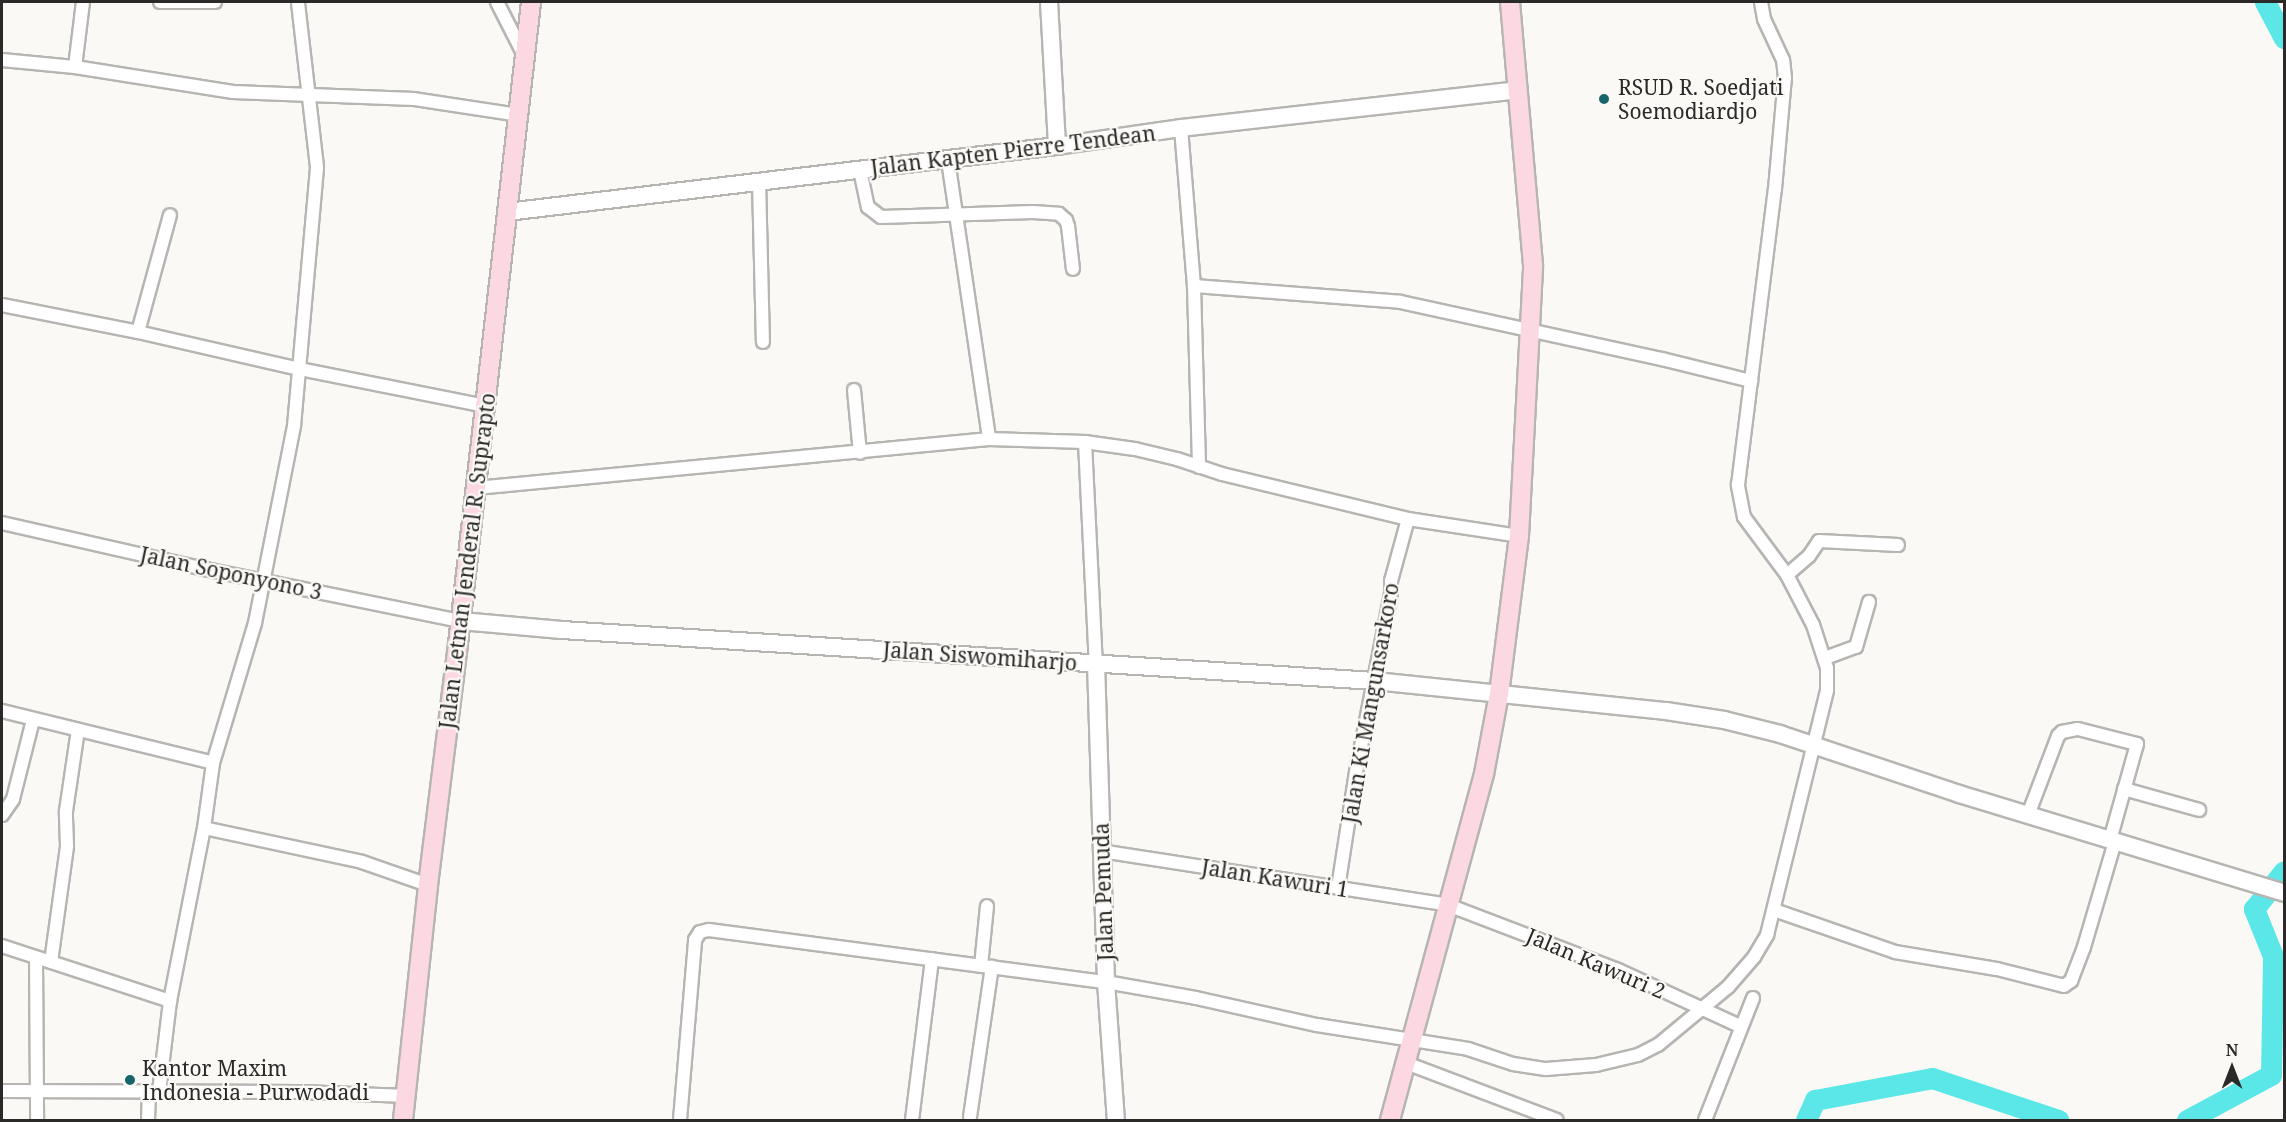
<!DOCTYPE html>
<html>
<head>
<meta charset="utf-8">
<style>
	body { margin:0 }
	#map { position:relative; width:2286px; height:1122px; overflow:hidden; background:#faf9f5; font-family:"Noto Serif",serif }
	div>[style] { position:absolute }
	.river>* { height:21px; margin:-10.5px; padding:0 10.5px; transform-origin:10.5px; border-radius:10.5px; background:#5be7e7 }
	.roads { filter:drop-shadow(2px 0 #b7b5b2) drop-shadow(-2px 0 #b7b5b2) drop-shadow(0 2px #b7b5b2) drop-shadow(0 -2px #b7b5b2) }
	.street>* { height:12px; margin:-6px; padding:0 6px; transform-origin:6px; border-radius:6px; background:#fff }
	.secondary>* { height:16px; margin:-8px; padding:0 8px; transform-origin:8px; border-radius:8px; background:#fff }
	.primary>* { height:18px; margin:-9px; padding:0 9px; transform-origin:9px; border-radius:9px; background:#fcd9e2 }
	.dots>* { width:16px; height:16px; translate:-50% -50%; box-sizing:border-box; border:3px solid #faf9f5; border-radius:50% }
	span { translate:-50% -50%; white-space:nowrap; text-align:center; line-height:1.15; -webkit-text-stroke:4.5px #faf9f5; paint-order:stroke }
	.poi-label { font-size:21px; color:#2b2a29 }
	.left { translate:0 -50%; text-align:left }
	.street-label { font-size:21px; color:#2b2a29 }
	.frame { position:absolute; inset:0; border:3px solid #2b2a29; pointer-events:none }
	.north { position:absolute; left:2202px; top:1038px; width:60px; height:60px; -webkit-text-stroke:4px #faf9f5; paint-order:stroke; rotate:0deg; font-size:16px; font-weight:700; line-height:24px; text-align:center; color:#2b2a29 }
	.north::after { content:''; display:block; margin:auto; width:21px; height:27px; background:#2b2a29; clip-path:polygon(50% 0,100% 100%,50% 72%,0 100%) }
</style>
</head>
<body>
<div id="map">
	<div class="river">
		<i style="left:2265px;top:2px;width:41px;rotate:62.2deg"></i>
		<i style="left:1806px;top:1120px;width:22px;rotate:-66deg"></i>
		<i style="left:1815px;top:1100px;width:119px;rotate:-10.6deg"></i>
		<i style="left:1932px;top:1078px;width:133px;rotate:18.4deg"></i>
		<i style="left:2187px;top:1120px;width:95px;rotate:-28.2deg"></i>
		<i style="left:2271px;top:1075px;width:119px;rotate:-89deg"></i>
		<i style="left:2273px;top:956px;width:51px;rotate:-112deg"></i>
		<i style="left:2254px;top:909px;width:48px;rotate:-51.7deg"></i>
	</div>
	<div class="roads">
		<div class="street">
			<i style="left:160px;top:2px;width:55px"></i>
			<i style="left:497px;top:2px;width:59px;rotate:63deg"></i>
			<i style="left:2px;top:60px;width:73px;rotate:5.5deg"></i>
			<i style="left:75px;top:67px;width:160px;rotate:9deg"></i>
			<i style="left:233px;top:92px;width:181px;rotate:2.2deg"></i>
			<i style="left:414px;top:99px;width:106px;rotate:8.7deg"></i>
			<i style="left:75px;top:67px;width:65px;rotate:-83deg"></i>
			<i style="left:1181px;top:128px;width:159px;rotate:85.3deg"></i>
			<i style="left:1194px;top:286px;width:181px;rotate:88.4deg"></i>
			<i style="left:948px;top:160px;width:282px;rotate:81.6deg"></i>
			<i style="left:860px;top:170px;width:38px;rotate:78deg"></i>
			<i style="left:868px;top:207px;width:16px;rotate:38deg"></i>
			<i style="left:881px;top:217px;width:152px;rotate:-1.9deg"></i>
			<i style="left:1033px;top:212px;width:26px;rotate:4deg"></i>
			<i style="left:1059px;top:214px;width:9px;rotate:41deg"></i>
			<i style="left:1066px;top:220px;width:6px;rotate:72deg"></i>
			<i style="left:1068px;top:226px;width:43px;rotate:83.4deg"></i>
			<i style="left:759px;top:181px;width:161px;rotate:88.6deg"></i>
			<i style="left:1194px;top:286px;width:207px;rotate:4.4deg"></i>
			<i style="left:1400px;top:302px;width:268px;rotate:12.3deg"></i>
			<i style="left:1662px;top:359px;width:92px;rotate:13.9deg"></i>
			<i style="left:2px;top:305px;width:139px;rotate:11.2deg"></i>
			<i style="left:138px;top:332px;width:166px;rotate:12.9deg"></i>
			<i style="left:300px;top:369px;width:189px;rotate:11.3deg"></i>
			<i style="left:138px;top:332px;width:121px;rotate:-74.7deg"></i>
			<i style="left:854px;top:390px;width:63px;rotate:84.6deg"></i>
			<i style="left:1085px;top:442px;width:221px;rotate:87.2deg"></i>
			<i style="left:476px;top:488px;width:515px;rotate:-5.46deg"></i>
			<i style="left:989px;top:439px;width:96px;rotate:1.8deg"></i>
			<i style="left:1085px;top:442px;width:50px;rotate:8deg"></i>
			<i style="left:1135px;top:449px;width:43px;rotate:13.4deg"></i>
			<i style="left:1177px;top:459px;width:47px;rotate:18.4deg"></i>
			<i style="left:1222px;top:474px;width:191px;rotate:13.6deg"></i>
			<i style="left:1408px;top:519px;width:112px;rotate:8.7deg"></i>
			<i style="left:2px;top:523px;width:208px;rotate:12.8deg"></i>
			<i style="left:205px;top:569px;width:261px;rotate:11.5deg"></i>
			<i style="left:1787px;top:575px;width:29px;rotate:-41deg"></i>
			<i style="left:1809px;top:556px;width:18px;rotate:-56deg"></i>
			<i style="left:1819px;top:541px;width:79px;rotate:2.9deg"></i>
			<i style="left:1825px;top:658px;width:33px;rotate:-20deg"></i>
			<i style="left:1856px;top:647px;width:47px;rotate:-73.9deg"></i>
			<i style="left:2px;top:711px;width:217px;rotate:13.8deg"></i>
			<i style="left:2124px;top:789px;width:78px;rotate:15.6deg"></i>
			<i style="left:2px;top:815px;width:19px;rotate:-55deg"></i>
			<i style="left:13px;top:799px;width:81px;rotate:-75.8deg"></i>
			<i style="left:2028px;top:815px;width:85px;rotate:-69.2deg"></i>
			<i style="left:2058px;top:736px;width:6px;rotate:-45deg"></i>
			<i style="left:2062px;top:732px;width:16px;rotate:-11deg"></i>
			<i style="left:2078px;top:729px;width:61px;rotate:14.3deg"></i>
			<i style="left:2137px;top:744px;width:100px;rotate:105.7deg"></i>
			<i style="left:204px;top:828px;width:162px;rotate:12.1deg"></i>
			<i style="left:362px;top:862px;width:70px;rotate:19.2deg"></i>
			<i style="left:1101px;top:851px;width:351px;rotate:8.8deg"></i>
			<i style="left:1448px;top:905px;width:182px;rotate:20.9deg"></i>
			<i style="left:1618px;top:970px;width:134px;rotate:24.7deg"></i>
			<i style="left:1338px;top:888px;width:117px;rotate:-81.2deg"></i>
			<i style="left:1356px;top:772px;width:182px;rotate:-78.9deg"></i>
			<i style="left:1391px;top:593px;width:12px;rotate:-90deg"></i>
			<i style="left:1391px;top:581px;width:64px;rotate:-74.7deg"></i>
			<i style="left:1774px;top:910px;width:128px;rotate:19.1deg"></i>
			<i style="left:1895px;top:952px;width:103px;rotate:9.5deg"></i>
			<i style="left:1997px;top:969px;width:69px;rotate:14.2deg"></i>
			<i style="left:2064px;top:986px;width:9px;rotate:-36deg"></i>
			<i style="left:2071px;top:981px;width:36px;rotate:-69deg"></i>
			<i style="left:2084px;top:947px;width:109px;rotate:-73.6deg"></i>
			<i style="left:2px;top:946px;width:177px;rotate:18.1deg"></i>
			<i style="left:36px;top:958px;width:162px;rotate:89.6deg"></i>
			<i style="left:51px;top:962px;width:117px;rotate:-82.1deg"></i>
			<i style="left:67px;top:846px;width:35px;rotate:-92deg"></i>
			<i style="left:66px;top:811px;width:82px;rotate:-81.6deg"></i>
			<i style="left:981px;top:966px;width:60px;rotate:-84.3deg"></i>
			<i style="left:1406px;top:1063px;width:161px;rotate:20.7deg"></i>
			<i style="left:2px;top:1091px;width:298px;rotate:0.2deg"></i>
			<i style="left:300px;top:1092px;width:108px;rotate:2.1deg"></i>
			<i style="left:159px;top:1092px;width:92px;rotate:-83.1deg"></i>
			<i style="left:170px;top:1001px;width:176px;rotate:-78.9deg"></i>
			<i style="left:204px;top:828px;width:66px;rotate:-82.1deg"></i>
			<i style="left:213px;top:763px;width:146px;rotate:-73.3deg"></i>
			<i style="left:255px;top:623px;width:201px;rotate:-78.8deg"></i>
			<i style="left:294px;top:426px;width:260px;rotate:-84.9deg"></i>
			<i style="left:317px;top:167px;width:166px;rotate:-96.6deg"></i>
			<i style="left:970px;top:1117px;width:152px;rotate:-81.7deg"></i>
			<i style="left:148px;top:1120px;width:28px;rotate:-88deg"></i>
			<i style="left:680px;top:1120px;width:181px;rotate:-85.2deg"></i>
			<i style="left:695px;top:940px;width:9px;rotate:-58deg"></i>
			<i style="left:700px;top:932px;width:9px;rotate:-13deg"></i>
			<i style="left:709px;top:930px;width:400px;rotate:7.5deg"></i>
			<i style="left:1106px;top:982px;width:91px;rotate:10.1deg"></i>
			<i style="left:1196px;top:998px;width:124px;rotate:12.6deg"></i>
			<i style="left:1317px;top:1025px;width:153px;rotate:9deg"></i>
			<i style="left:1468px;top:1049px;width:47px;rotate:18.4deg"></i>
			<i style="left:1513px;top:1064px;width:33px;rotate:9deg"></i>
			<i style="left:1546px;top:1069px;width:50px;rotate:-4.6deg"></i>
			<i style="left:1596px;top:1065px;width:43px;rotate:-13.4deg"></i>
			<i style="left:1638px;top:1055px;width:22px;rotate:-27deg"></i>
			<i style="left:1658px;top:1045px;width:91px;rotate:-39.6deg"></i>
			<i style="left:1728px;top:987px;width:40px;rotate:-49deg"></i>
			<i style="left:1754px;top:957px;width:26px;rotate:-59deg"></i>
			<i style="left:1767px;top:935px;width:252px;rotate:-76.2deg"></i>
			<i style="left:1827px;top:690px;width:22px;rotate:-90deg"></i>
			<i style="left:1827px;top:668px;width:45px;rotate:-108deg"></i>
			<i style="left:1813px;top:625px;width:56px;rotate:-117.5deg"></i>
			<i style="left:1787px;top:575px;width:72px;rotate:-126.6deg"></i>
			<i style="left:1744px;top:517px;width:33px;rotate:-101deg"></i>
			<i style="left:1738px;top:485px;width:298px;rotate:-82.9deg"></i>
			<i style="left:1775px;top:189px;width:111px;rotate:-84.9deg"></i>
			<i style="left:1785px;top:78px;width:18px;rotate:-96deg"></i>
			<i style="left:1783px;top:60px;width:45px;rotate:-114.9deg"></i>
			<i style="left:1764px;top:19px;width:17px;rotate:-100deg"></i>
			<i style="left:912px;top:1120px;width:162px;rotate:-82.9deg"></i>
			<i style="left:1705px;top:1120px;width:131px;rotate:-68.5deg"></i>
		</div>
		<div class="secondary">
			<i style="left:1049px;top:2px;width:144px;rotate:86.8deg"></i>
			<i style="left:507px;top:212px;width:554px;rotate:-6.84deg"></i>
			<i style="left:1057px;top:146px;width:125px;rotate:-8.3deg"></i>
			<i style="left:1181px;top:128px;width:339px;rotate:-6.4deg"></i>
			<i style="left:461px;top:621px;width:101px;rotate:5.1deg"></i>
			<i style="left:562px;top:630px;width:815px;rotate:3.59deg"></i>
			<i style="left:1375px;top:681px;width:293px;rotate:5.9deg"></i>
			<i style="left:1666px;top:711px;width:59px;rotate:8.8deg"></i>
			<i style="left:1724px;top:720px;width:58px;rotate:14deg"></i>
			<i style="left:1780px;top:734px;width:189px;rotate:18.5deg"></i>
			<i style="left:1959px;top:794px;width:340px;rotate:16.9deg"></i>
			<i style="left:1096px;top:663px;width:319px;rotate:88.2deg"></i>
			<i style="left:1106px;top:982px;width:138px;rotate:85.9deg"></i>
		</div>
		<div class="primary">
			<i style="left:403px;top:1120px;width:236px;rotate:-83.9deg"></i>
			<i style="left:428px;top:885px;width:243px;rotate:-82.9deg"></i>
			<i style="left:458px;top:644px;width:646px;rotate:-83.51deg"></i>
			<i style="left:1390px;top:1120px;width:359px;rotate:-74.8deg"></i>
			<i style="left:1484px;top:774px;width:81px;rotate:-79.4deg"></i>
			<i style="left:1499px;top:694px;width:159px;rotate:-82.8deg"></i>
			<i style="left:1519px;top:536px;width:271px;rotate:-87deg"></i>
			<i style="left:1533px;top:265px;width:264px;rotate:-95deg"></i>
		</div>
	</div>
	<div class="dots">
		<i style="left:1604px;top:99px;background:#16656b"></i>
		<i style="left:130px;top:1080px;background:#16656b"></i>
	</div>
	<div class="poi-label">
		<span class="left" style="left:1618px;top:99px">RSUD R. Soedjati<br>Soemodiardjo</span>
		<span class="left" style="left:142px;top:1080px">Kantor Maxim<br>Indonesia - Purwodadi</span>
	</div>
	<div class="street-label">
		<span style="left:1013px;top:150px;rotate:-7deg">Jalan Kapten Pierre Tendean</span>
		<span style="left:467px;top:561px;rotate:-83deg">Jalan Letnan Jenderal R. Suprapto</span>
		<span style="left:231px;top:573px;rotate:12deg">Jalan Soponyono 3</span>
		<span style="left:980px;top:656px;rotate:4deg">Jalan Siswomiharjo</span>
		<span style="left:1370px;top:703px;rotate:-80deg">Jalan Ki Mangunsarkoro</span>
		<span style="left:1275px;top:878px;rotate:9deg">Jalan Kawuri 1</span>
		<span style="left:1103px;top:892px;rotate:-92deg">Jalan Pemuda</span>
		<span style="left:1596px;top:963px;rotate:23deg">Jalan Kawuri 2</span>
	</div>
	<div class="frame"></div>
	<div class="north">N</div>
</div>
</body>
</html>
